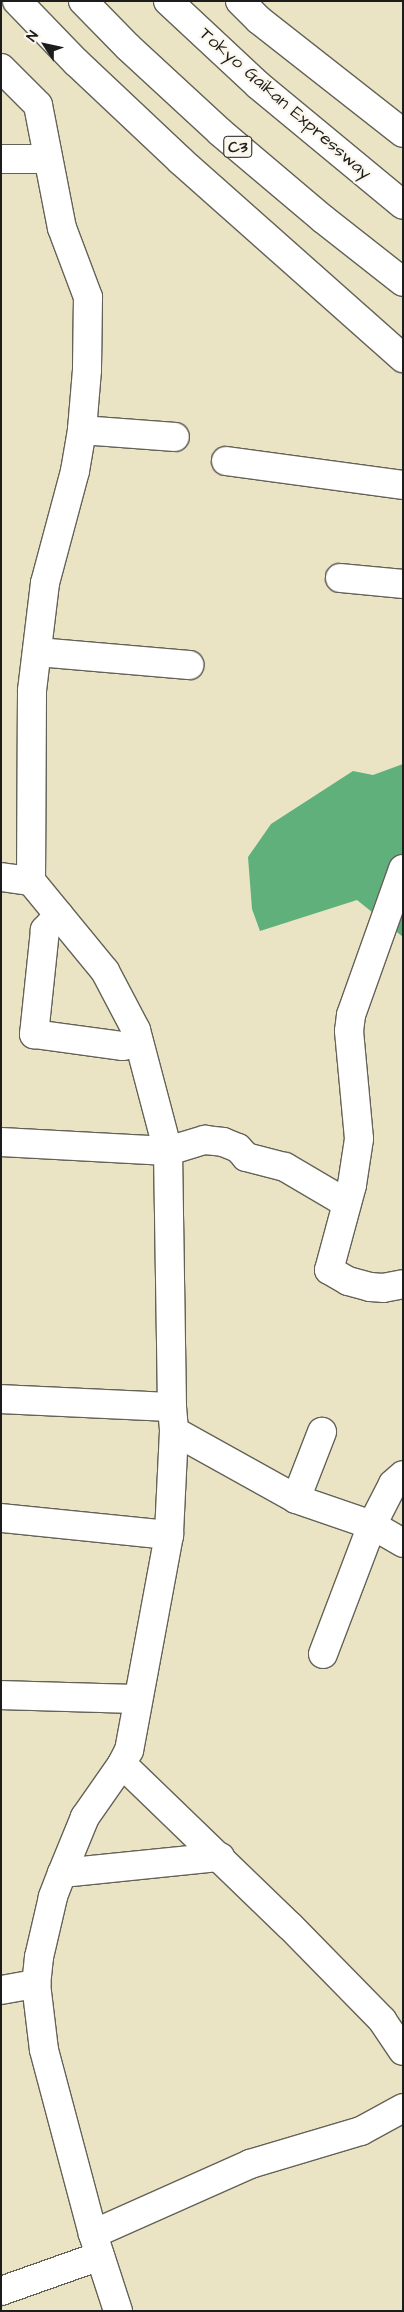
<!DOCTYPE html>
<html>
<head>
<meta charset="utf-8">
<style>
	body { margin:0 }
	#map { position:relative; width:404px; height:2312px; overflow:hidden; background:#eae4c5; font-family:"Architects Daughter",sans-serif }
	div>[style] { position:absolute }
	.forest>* { inset:0; background:#5fb07b }
	.roads { filter:drop-shadow(1px 0 #646257) drop-shadow(-1px 0 #646257) drop-shadow(0 1px #646257) drop-shadow(0 -1px #646257) }
	.minor>* { height:28px; margin:-14px; padding:0 14px; transform-origin:14px; border-radius:14px; background:#fff }
	.highway>* { height:28px; margin:-14px; padding:0 14px; transform-origin:14px; border-radius:14px; background:#fff }
	span { translate:-50% -50%; white-space:nowrap; text-align:center; line-height:1.15; -webkit-text-stroke:4.5px #fbf7ec; paint-order:stroke }
	.shield-label span { padding:1px 4px; background:#fbf7ec; border:1px solid; border-radius:4px; -webkit-text-stroke-width:0 }
	.shield-label { font-size:16px; color:#1c1c1c; font-weight:700 }
	.street-label { font-size:18px; color:#1c1c1c }
	.frame { position:absolute; inset:0; border:2px solid #1c1c1c; pointer-events:none }
	.north { position:absolute; left:20px; top:20px; width:50px; height:50px; -webkit-text-stroke:4px #fbf7ec; paint-order:stroke; rotate:305deg; font-size:14px; font-weight:700; line-height:20px; text-align:center; color:#1c1c1c }
	.north::after { content:''; display:block; margin:auto; width:18px; height:22px; background:#1c1c1c; clip-path:polygon(50% 0,100% 100%,50% 72%,0 100%) }
</style>
</head>
<body>
<div id="map">
	<div class="forest">
		<i style="clip-path:polygon(403px 764px,403px 937px,357px 900px,260px 931px,252px 909px,248px 857px,271px 824px,353px 771px,373px 775px)"></i>
	</div>
	<div class="roads">
		<div class="minor">
			<i style="left:17px;top:1px;width:85px;rotate:46deg"></i>
			<i style="left:76px;top:62px;width:144px;rotate:43.3deg"></i>
			<i style="left:181px;top:161px;width:297px;rotate:41.6deg"></i>
			<i style="left:240px;top:1px;width:27px;rotate:45deg"></i>
			<i style="left:259px;top:20px;width:183px;rotate:38.1deg"></i>
			<i style="left:1px;top:68px;width:52px;rotate:45deg"></i>
			<i style="left:38px;top:105px;width:125px;rotate:79deg"></i>
			<i style="left:62px;top:228px;width:74px;rotate:69.4deg"></i>
			<i style="left:88px;top:297px;width:73px;rotate:90.8deg"></i>
			<i style="left:87px;top:370px;width:60px;rotate:94.8deg"></i>
			<i style="left:82px;top:430px;width:42px;rotate:99.7deg"></i>
			<i style="left:75px;top:471px;width:116px;rotate:105deg"></i>
			<i style="left:45px;top:583px;width:109px;rotate:96.9deg"></i>
			<i style="left:32px;top:691px;width:190px;rotate:90.3deg"></i>
			<i style="left:1px;top:159px;width:47px"></i>
			<i style="left:82px;top:430px;width:93px;rotate:4.3deg"></i>
			<i style="left:226px;top:461px;width:179px;rotate:7.7deg"></i>
			<i style="left:340px;top:578px;width:63px;rotate:5.4deg"></i>
			<i style="left:37px;top:652px;width:153px;rotate:4.9deg"></i>
			<i style="left:403px;top:869px;width:155px;rotate:109.6deg"></i>
			<i style="left:351px;top:1015px;width:16px;rotate:97deg"></i>
			<i style="left:349px;top:1031px;width:108px;rotate:84.7deg"></i>
			<i style="left:359px;top:1139px;width:47px;rotate:98.7deg"></i>
			<i style="left:352px;top:1185px;width:88px;rotate:105.1deg"></i>
			<i style="left:329px;top:1270px;width:22px;rotate:30deg"></i>
			<i style="left:348px;top:1281px;width:23px;rotate:15deg"></i>
			<i style="left:370px;top:1287px;width:13px;rotate:4deg"></i>
			<i style="left:383px;top:1288px;width:20px;rotate:-11deg"></i>
			<i style="left:1px;top:877px;width:30px;rotate:8deg"></i>
			<i style="left:31px;top:881px;width:117px;rotate:50.6deg"></i>
			<i style="left:105px;top:971px;width:67px;rotate:62.3deg"></i>
			<i style="left:136px;top:1030px;width:125px;rotate:75.2deg"></i>
			<i style="left:168px;top:1151px;width:256px;rotate:89.1deg"></i>
			<i style="left:172px;top:1407px;width:24px;rotate:85deg"></i>
			<i style="left:174px;top:1431px;width:104px;rotate:92.8deg"></i>
			<i style="left:169px;top:1535px;width:219px;rotate:100.5deg"></i>
			<i style="left:129px;top:1750px;width:16px;rotate:117deg"></i>
			<i style="left:122px;top:1764px;width:65px;rotate:124.9deg"></i>
			<i style="left:85px;top:1817px;width:61px;rotate:112.3deg"></i>
			<i style="left:62px;top:1873px;width:26px;rotate:111deg"></i>
			<i style="left:53px;top:1897px;width:62px;rotate:103.1deg"></i>
			<i style="left:39px;top:1957px;width:27px;rotate:96deg"></i>
			<i style="left:36px;top:1984px;width:66px;rotate:83.1deg"></i>
			<i style="left:44px;top:2050px;width:190px;rotate:75.1deg"></i>
			<i style="left:93px;top:2234px;width:81px;rotate:72deg"></i>
			<i style="left:59px;top:915px;width:21px;rotate:133deg"></i>
			<i style="left:45px;top:930px;width:105px;rotate:96deg"></i>
			<i style="left:34px;top:1034px;width:90px;rotate:7.7deg"></i>
			<i style="left:123px;top:1046px;width:16px;rotate:-14deg"></i>
			<i style="left:1px;top:1142px;width:167px;rotate:3.1deg"></i>
			<i style="left:168px;top:1151px;width:39px;rotate:-17deg"></i>
			<i style="left:205px;top:1140px;width:18px;rotate:6deg"></i>
			<i style="left:223px;top:1142px;width:16px;rotate:22deg"></i>
			<i style="left:238px;top:1148px;width:12px;rotate:48deg"></i>
			<i style="left:246px;top:1157px;width:40px;rotate:14.4deg"></i>
			<i style="left:285px;top:1167px;width:71px;rotate:30.5deg"></i>
			<i style="left:1px;top:1399px;width:171px;rotate:2.7deg"></i>
			<i style="left:174px;top:1431px;width:140px;rotate:29.1deg"></i>
			<i style="left:296px;top:1499px;width:80px;rotate:18.9deg"></i>
			<i style="left:372px;top:1525px;width:36px;rotate:30deg"></i>
			<i style="left:296px;top:1499px;width:72px;rotate:-68.8deg"></i>
			<i style="left:1px;top:1518px;width:169px;rotate:5.8deg"></i>
			<i style="left:323px;top:1654px;width:138px;rotate:-69.2deg"></i>
			<i style="left:372px;top:1525px;width:46px;rotate:-62.9deg"></i>
			<i style="left:393px;top:1484px;width:13px;rotate:-42deg"></i>
			<i style="left:1px;top:1695px;width:137px;rotate:1.7deg"></i>
			<i style="left:122px;top:1764px;width:233px;rotate:44deg"></i>
			<i style="left:290px;top:1926px;width:132px;rotate:45.6deg"></i>
			<i style="left:382px;top:2020px;width:37px;rotate:56deg"></i>
			<i style="left:62px;top:1873px;width:159px;rotate:-5.8deg"></i>
			<i style="left:1px;top:1990px;width:36px;rotate:-10deg"></i>
			<i style="left:93px;top:2234px;width:172px;rotate:-24deg"></i>
			<i style="left:250px;top:2164px;width:116px;rotate:-16.6deg"></i>
			<i style="left:361px;top:2131px;width:48px;rotate:-28.7deg"></i>
			<i style="left:1px;top:2291px;width:105px;rotate:-19.5deg"></i>
		</div>
		<div class="highway">
			<i style="left:83px;top:1px;width:64px;rotate:45.6deg"></i>
			<i style="left:128px;top:47px;width:125px;rotate:42.7deg"></i>
			<i style="left:220px;top:132px;width:135px;rotate:40.2deg"></i>
			<i style="left:323px;top:219px;width:102px;rotate:38.2deg"></i>
			<i style="left:168px;top:1px;width:123px;rotate:43deg"></i>
			<i style="left:258px;top:85px;width:188px;rotate:39.6deg"></i>
		</div>
	</div>
	<div class="shield-label">
		<span style="left:238px;top:147px">C3</span>
	</div>
	<div class="street-label">
		<span style="left:285px;top:104px;rotate:41deg">Tokyo Gaikan Expressway</span>
	</div>
	<div class="frame"></div>
	<div class="north">N</div>
</div>
</body>
</html>
